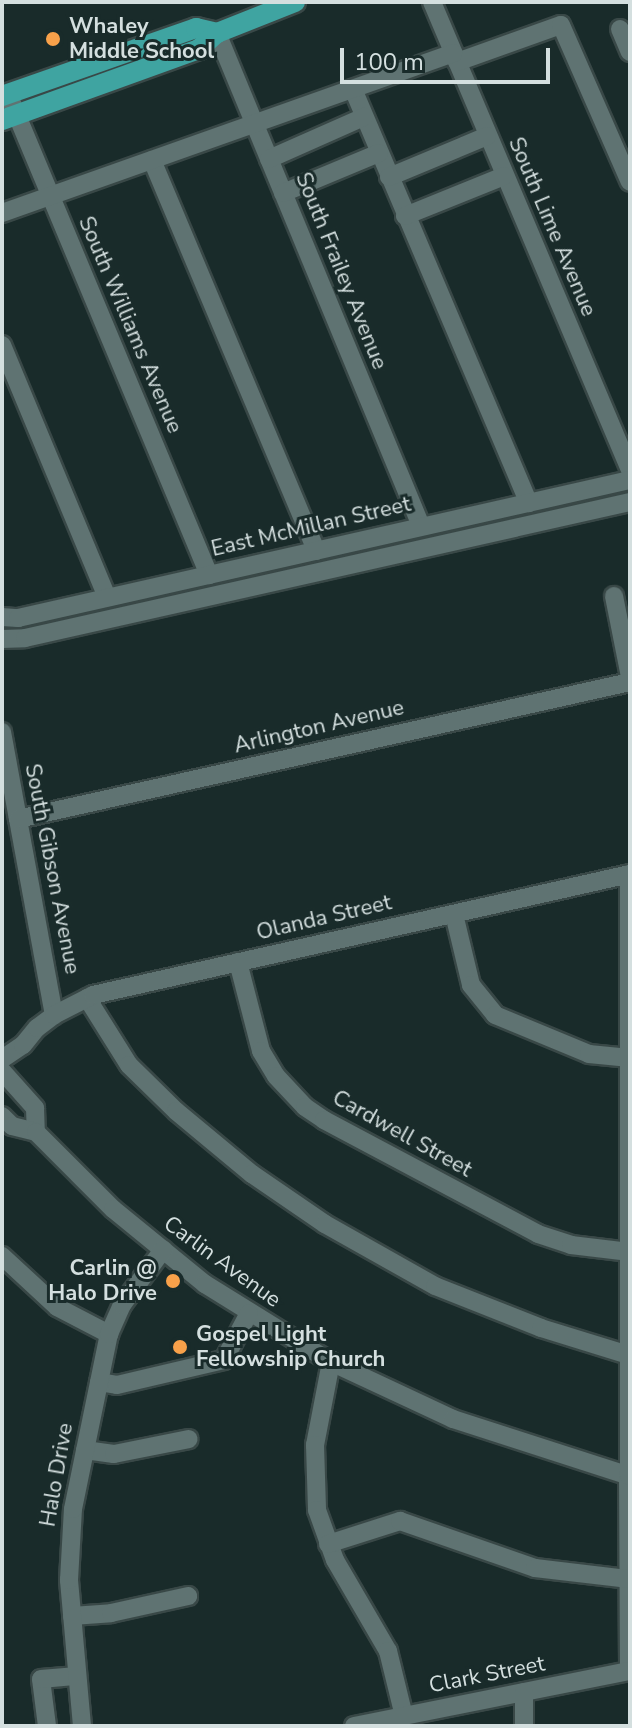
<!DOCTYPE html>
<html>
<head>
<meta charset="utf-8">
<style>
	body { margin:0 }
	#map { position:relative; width:632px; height:1728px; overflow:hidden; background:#192b2a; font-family:"Nunito Sans",sans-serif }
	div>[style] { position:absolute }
	.roads { filter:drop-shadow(2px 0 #394847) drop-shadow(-2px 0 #394847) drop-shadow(0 2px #394847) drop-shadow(0 -2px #394847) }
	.minor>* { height:18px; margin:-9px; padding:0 9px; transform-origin:9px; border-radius:9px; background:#5f7372 }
	.major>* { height:20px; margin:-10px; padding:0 10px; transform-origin:10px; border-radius:10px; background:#3fa4a1 }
	.dots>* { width:22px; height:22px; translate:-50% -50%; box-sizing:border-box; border:4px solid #192b2a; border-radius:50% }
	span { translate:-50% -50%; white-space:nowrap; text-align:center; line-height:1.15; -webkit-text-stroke:6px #192b2a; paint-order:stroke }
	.poi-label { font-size:22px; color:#d4dfdf; font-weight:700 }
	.left { translate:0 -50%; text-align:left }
	.right { translate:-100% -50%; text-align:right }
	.street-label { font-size:22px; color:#d4dfdf }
	.frame { position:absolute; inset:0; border:4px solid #d4dfdf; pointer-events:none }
	.scale { position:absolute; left:340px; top:48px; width:210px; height:36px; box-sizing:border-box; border:4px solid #d4dfdf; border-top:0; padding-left:10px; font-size:24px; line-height:28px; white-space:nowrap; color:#d4dfdf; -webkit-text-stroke:6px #192b2a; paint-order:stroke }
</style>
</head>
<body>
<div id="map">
	<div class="roads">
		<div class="minor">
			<i style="left:432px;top:2px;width:508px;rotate:67.07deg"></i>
			<i style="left:620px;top:29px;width:25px;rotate:67deg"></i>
			<i style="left:217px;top:33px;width:534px;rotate:67.52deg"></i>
			<i style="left:457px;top:62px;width:110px;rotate:-19.6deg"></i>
			<i style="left:561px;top:25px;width:171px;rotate:66.3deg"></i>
			<i style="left:353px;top:89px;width:450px;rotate:67deg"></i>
			<i style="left:11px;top:101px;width:514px;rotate:67.33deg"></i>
			<i style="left:269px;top:159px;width:104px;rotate:-23.9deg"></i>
			<i style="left:152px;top:160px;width:424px;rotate:67.2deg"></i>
			<i style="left:389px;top:177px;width:106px;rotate:-22.7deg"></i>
			<i style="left:283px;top:193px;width:104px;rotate:-22.6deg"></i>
			<i style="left:2px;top:213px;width:479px;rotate:-19.5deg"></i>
			<i style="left:405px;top:216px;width:107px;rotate:-22deg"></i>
			<i style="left:2px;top:345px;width:273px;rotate:67.4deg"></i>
			<i style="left:614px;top:596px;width:83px;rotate:78.8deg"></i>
			<i style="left:2px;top:617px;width:16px;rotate:4deg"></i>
			<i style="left:18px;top:618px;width:627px;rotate:-12.71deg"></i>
			<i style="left:2px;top:639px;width:23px;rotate:-2deg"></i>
			<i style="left:25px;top:638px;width:620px;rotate:-12.67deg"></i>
			<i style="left:2px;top:732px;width:288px;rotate:79.6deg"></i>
			<i style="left:18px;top:819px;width:627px;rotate:-12.62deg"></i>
			<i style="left:454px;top:914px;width:73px;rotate:76.5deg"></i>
			<i style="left:471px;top:985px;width:38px;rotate:51deg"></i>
			<i style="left:495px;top:1015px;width:102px;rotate:22.5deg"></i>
			<i style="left:589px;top:1054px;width:41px;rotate:5.6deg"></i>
			<i style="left:238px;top:962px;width:92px;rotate:75.5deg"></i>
			<i style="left:261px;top:1051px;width:29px;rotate:59deg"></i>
			<i style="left:276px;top:1076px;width:42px;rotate:46.9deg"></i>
			<i style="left:305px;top:1107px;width:23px;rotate:34deg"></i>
			<i style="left:324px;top:1120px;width:242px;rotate:28deg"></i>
			<i style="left:538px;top:1234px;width:35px;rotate:18deg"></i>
			<i style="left:571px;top:1245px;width:59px;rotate:6.8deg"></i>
			<i style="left:87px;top:998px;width:79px;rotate:57.9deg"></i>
			<i style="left:129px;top:1065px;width:66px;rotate:44.4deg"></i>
			<i style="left:176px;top:1111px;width:99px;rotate:39.7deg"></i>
			<i style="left:252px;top:1174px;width:88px;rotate:34.4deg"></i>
			<i style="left:325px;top:1224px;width:126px;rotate:29.4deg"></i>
			<i style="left:435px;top:1286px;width:114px;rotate:21.6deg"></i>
			<i style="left:541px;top:1328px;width:92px;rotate:17.1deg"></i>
			<i style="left:2px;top:1059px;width:25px;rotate:-34deg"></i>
			<i style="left:23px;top:1045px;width:22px;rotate:-51deg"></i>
			<i style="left:37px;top:1028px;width:21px;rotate:-37deg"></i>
			<i style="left:54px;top:1015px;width:44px;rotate:-27.1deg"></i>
			<i style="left:93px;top:995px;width:550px;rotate:-12.7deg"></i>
			<i style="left:2px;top:1071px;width:50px;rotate:48.3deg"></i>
			<i style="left:35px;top:1108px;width:24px;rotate:88deg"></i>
			<i style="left:2px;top:1116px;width:14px;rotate:45deg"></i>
			<i style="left:12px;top:1126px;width:25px;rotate:14deg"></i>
			<i style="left:36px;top:1132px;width:109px;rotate:45deg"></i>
			<i style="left:113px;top:1209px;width:119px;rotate:39.2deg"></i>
			<i style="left:205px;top:1284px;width:148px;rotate:31.8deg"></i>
			<i style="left:331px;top:1362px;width:135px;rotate:25deg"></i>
			<i style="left:453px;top:1419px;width:186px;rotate:17.9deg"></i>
			<i style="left:2px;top:1256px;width:75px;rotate:42.8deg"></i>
			<i style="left:57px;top:1307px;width:59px;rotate:27.4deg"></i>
			<i style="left:331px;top:1362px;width:85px;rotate:100.9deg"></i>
			<i style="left:315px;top:1445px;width:65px;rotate:88.2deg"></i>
			<i style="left:317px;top:1510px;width:53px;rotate:70.2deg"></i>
			<i style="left:335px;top:1560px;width:105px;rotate:59.8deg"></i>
			<i style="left:388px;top:1651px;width:67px;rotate:76.2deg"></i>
			<i style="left:99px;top:1382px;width:18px;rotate:9deg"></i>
			<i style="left:117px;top:1385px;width:110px;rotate:-13.2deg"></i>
			<i style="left:224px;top:1360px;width:53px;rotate:-62deg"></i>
			<i style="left:85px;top:1450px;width:29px;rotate:8deg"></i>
			<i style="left:114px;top:1454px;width:76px;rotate:-11.3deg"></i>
			<i style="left:628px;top:1475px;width:196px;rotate:89.7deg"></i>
			<i style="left:629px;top:1476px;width:602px;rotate:-90deg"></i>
			<i style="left:328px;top:1544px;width:76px;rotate:-17.7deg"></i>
			<i style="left:400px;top:1521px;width:143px;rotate:19.2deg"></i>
			<i style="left:535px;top:1568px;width:95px;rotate:6.7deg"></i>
			<i style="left:72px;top:1616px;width:39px;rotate:-4deg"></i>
			<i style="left:111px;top:1613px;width:79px;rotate:-12.4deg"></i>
			<i style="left:47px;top:1726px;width:47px;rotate:-97.3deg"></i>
			<i style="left:41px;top:1679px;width:36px;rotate:-5deg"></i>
			<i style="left:82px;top:1726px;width:147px;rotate:-95.1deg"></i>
			<i style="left:69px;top:1580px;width:71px;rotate:-86.8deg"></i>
			<i style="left:73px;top:1509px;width:179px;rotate:-78.4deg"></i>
			<i style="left:109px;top:1334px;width:32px;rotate:-66deg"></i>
			<i style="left:122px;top:1305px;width:69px;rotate:-53.3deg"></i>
			<i style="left:354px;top:1726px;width:281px;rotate:-11.3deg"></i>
			<i style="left:524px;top:1726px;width:34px;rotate:-90deg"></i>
		</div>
		<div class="major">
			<i style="left:2px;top:96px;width:206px;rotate:-19.3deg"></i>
			<i style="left:196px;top:28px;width:22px;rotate:13deg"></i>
			<i style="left:2px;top:120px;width:209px;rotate:-19.8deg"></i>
			<i style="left:199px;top:49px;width:24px;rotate:-42deg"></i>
			<i style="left:217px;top:33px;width:84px;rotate:-21.7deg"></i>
		</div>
	</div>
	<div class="dots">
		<i style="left:53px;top:39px;background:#f8a14a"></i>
		<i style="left:173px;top:1281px;background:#f8a14a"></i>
		<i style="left:180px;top:1347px;background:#f8a14a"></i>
	</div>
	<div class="poi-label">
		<span class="left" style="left:69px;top:39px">Whaley<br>Middle School</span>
		<span class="right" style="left:157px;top:1281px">Carlin @<br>Halo Drive</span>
		<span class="left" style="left:196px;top:1347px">Gospel Light<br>Fellowship Church</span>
	</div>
	<div class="street-label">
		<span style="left:552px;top:227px;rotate:67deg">South Lime Avenue</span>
		<span style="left:341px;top:271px;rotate:68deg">South Frailey Avenue</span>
		<span style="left:130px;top:325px;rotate:67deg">South Williams Avenue</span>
		<span style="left:311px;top:527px;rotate:-13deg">East McMillan Street</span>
		<span style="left:319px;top:727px;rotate:-13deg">Arlington Avenue</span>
		<span style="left:52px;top:869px;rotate:79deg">South Gibson Avenue</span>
		<span style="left:324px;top:918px;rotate:-13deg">Olanda Street</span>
		<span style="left:402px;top:1134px;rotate:29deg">Cardwell Street</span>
		<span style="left:222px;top:1262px;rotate:36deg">Carlin Avenue</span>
		<span style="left:57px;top:1475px;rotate:-80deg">Halo Drive</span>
		<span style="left:487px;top:1675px;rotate:-11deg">Clark Street</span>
	</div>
	<div class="frame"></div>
	<div class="scale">100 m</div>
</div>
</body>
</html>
